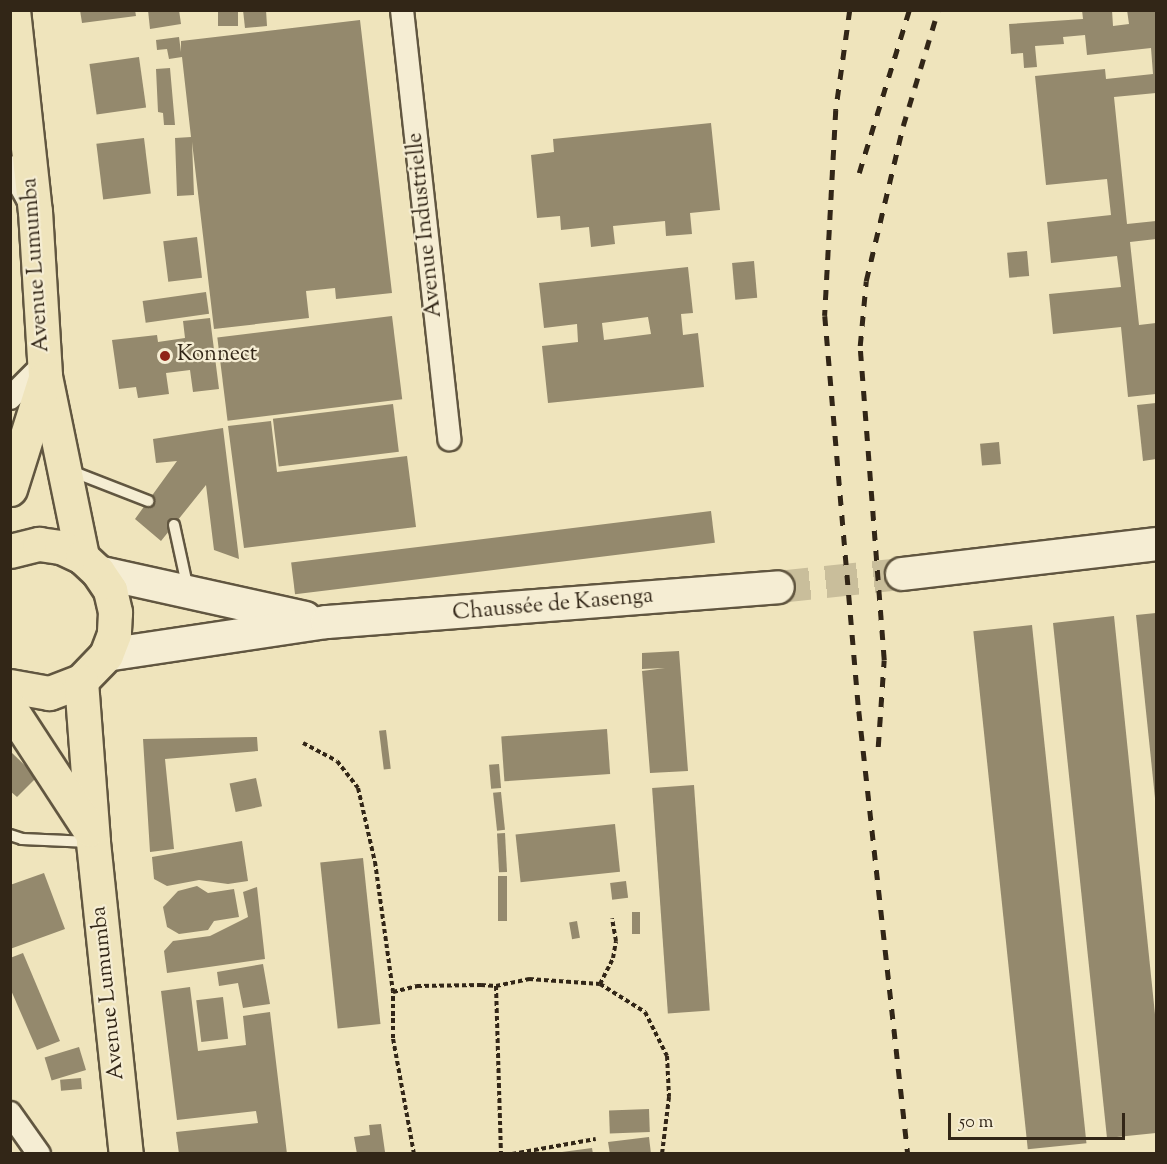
<!DOCTYPE html>
<html>
<head>
<meta charset="utf-8">
<style>
	body { margin:0 }
	#map { position:relative; width:1167px; height:1164px; overflow:hidden; background:#efe4bc; font-family:"Sorts Mill Goudy",serif }
	div>[style] { position:absolute }
	.building>* { inset:0; background:#94896d; transform-origin:0 0 }
	.secondary-tunnel>* { height:32px; margin-top:-16px; transform-origin:0; background:repeating-linear-gradient(90deg,#c9be9b 0 32px,transparent 0 48px) }
	.path>* { height:4px; margin-top:-2px; transform-origin:0; background:repeating-linear-gradient(90deg,#322617 0 4.5px,transparent 0 7.5px) }
	.roads { filter:drop-shadow(2px 0 #615640) drop-shadow(-2px 0 #615640) drop-shadow(0 2px #615640) drop-shadow(0 -2px #615640) }
	.service>* { height:10px; margin:-5px; padding:0 5px; transform-origin:5px; border-radius:5px; background:#f5edd3 }
	.minor>* { height:22px; margin:-11px; padding:0 11px; transform-origin:11px; border-radius:11px; background:#f5edd3 }
	.secondary>* { height:32px; margin:-16px; padding:0 16px; transform-origin:16px; border-radius:16px; background:#f5edd3 }
	.trunk>* { height:33px; margin:-16.5px; padding:0 16.5px; transform-origin:16.5px; border-radius:16.5px; background:#efe4bc }
	.rail>* { height:4.5px; margin-top:-2.25px; transform-origin:0; background:repeating-linear-gradient(90deg,#322617 0 10px,transparent 0 20px) }
	.dots>* { width:16px; height:16px; translate:-50% -50%; box-sizing:border-box; border:3px solid #f5edd3; border-radius:50% }
	span { translate:-50% -50%; white-space:nowrap; text-align:center; line-height:1.15; -webkit-text-stroke:4.5px #f5edd3; paint-order:stroke }
	.street-label { font-size:22px; color:#322617 }
	.poi-label { font-size:22px; color:#322617 }
	.left { translate:0 -50%; text-align:left }
	.frame { position:absolute; inset:0; border:12px solid #322617; pointer-events:none }
	.scale { position:absolute; left:948px; top:1113px; width:177px; height:27px; box-sizing:border-box; border:3px solid #322617; border-top:0; padding-left:8px; font-size:18px; line-height:21px; white-space:nowrap; color:#322617; -webkit-text-stroke:4px #f5edd3; paint-order:stroke }
</style>
</head>
<body>
<div id="map">
	<div class="building">
		<i style="clip-path:polygon(80px 10px,135px 10px,136px 16px,82px 23px)"></i>
		<i style="clip-path:polygon(148px 10px,179px 10px,181px 24px,150px 29px)"></i>
		<i style="left:218px;top:10px;width:20px;height:16px"></i>
		<i style="clip-path:polygon(243px 10px,266px 10px,267px 26px,245px 28px)"></i>
		<i style="clip-path:polygon(1082px 10px,1112px 10px,1113px 26px,1129px 24px,1127px 10px,1156px 10px,1156px 93px,1114px 97px,1127px 224px,1156px 221px,1156px 239px,1130px 242px,1139px 325px,1156px 323px,1156px 394px,1128px 397px,1121px 327px,1053px 334px,1049px 294px,1121px 287px,1117px 256px,1051px 263px,1047px 222px,1111px 215px,1107px 179px,1046px 185px,1035px 76px,1105px 69px,1106px 79px,1153px 74px,1151px 48px,1087px 55px,1085px 35px,1063px 37px,1064px 44px,1035px 46px,1037px 67px,1024px 68px,1023px 53px,1011px 54px,1009px 24px,1083px 19px)"></i>
		<i style="clip-path:polygon(360px 20px,392px 293px,336px 299px,335px 288px,306px 291px,309px 318px,214px 329px,192px 142px,194px 195px,177px 196px,175px 138px,191px 137px,182px 57px,169px 59px,167px 49px,157px 50px,156px 40px,179px 37px,181px 52px,181px 41px)"></i>
		<i style="left:139px;top:57px;width:51px;height:50px;rotate:82deg"></i>
		<i style="clip-path:polygon(170px 68px,175px 125px,164px 125px,163px 113px,158px 112px,156px 69px)"></i>
		<i style="clip-path:polygon(711px 123px,720px 210px,690px 213px,692px 234px,666px 236px,665px 221px,613px 226px,615px 244px,591px 247px,589px 227px,561px 230px,560px 216px,537px 218px,531px 155px,554px 152px,553px 139px)"></i>
		<i style="left:144px;top:138px;width:56px;height:48px;rotate:83deg"></i>
		<i style="left:197px;top:237px;width:41px;height:34px;rotate:83deg"></i>
		<i style="left:1027px;top:251px;width:25px;height:20px;rotate:85deg"></i>
		<i style="left:754px;top:261px;width:37px;height:22px;rotate:85deg"></i>
		<i style="clip-path:polygon(evenodd,688px 267px,693px 313px,681px 314px,683px 335px,698px 333px,704px 387px,548px 403px,542px 346px,578px 342px,577px 324px,544px 328px,539px 283px,688px 267px,648px 317px,651px 334px,604px 340px,602px 323px,648px 317px)"></i>
		<i style="left:206px;top:292px;width:22px;height:64px;rotate:82deg"></i>
		<i style="left:392px;top:316px;width:84px;height:176px;rotate:83deg"></i>
		<i style="clip-path:polygon(210px 318px,219px 389px,193px 392px,190px 370px,166px 373px,169px 394px,138px 398px,136px 387px,119px 389px,112px 340px,157px 335px,158px 342px,185px 338px,183px 321px)"></i>
		<i style="clip-path:polygon(1156px 403px,1156px 459px,1143px 461px,1137px 405px)"></i>
		<i style="left:393px;top:404px;width:48px;height:121px;rotate:83deg"></i>
		<i style="clip-path:polygon(271px 421px,277px 472px,407px 456px,416px 527px,244px 548px,228px 426px)"></i>
		<i style="clip-path:polygon(223px 428px,239px 559px,214px 550px,206px 485px,161px 541px,135px 519px,177px 461px,156px 463px,153px 439px)"></i>
		<i style="left:999px;top:442px;width:22px;height:19px;rotate:85deg"></i>
		<i style="left:711px;top:511px;width:32px;height:423px;rotate:83deg"></i>
		<i style="clip-path:polygon(1156px 613px,1156px 798px,1155px 798px,1136px 615px)"></i>
		<i style="clip-path:polygon(1114px 616px,1156px 1024px,1156px 1133px,1107px 1138px,1053px 623px)"></i>
		<i style="left:1032px;top:625px;width:521px;height:59px;rotate:84deg"></i>
		<i style="clip-path:polygon(679px 651px,688px 771px,650px 773px,642px 671px,665px 668px,642px 669px,642px 653px)"></i>
		<i style="left:607px;top:729px;width:45px;height:106px;rotate:86deg"></i>
		<i style="left:386px;top:730px;width:39px;height:7px;rotate:83deg"></i>
		<i style="clip-path:polygon(257px 737px,258px 751px,165px 759px,174px 849px,150px 852px,143px 739px)"></i>
		<i style="clip-path:polygon(10px 751px,37px 777px,17px 797px,10px 791px)"></i>
		<i style="left:499px;top:764px;width:24px;height:10px;rotate:85deg"></i>
		<i style="left:256px;top:778px;width:29px;height:27px;rotate:78deg"></i>
		<i style="left:694px;top:785px;width:226px;height:42px;rotate:86deg"></i>
		<i style="left:501px;top:792px;width:38px;height:8px;rotate:84deg"></i>
		<i style="left:615px;top:824px;width:48px;height:100px;rotate:84deg"></i>
		<i style="left:505px;top:833px;width:39px;height:8px;rotate:87deg"></i>
		<i style="clip-path:polygon(242px 841px,248px 881px,228px 884px,199px 880px,167px 886px,154px 879px,152px 857px)"></i>
		<i style="left:363px;top:858px;width:167px;height:43px;rotate:84deg"></i>
		<i style="clip-path:polygon(44px 873px,65px 929px,10px 949px,10px 885px)"></i>
		<i style="left:498px;top:876px;width:9px;height:45px"></i>
		<i style="left:626px;top:881px;width:17px;height:16px;rotate:83deg"></i>
		<i style="clip-path:polygon(197px 886px,208px 893px,234px 889px,239px 917px,214px 921px,208px 930px,179px 934px,167px 927px,163px 907px,178px 891px)"></i>
		<i style="clip-path:polygon(257px 887px,265px 959px,167px 973px,164px 951px,173px 941px,210px 936px,248px 917px,243px 892px)"></i>
		<i style="left:632px;top:912px;width:8px;height:22px"></i>
		<i style="left:577px;top:921px;width:17px;height:8px;rotate:80deg"></i>
		<i style="clip-path:polygon(23px 953px,60px 1041px,37px 1050px,10px 988px,10px 958px)"></i>
		<i style="clip-path:polygon(263px 964px,270px 1004px,243px 1008px,238px 983px,219px 986px,217px 972px)"></i>
		<i style="clip-path:polygon(190px 987px,198px 1051px,246px 1045px,243px 1016px,270px 1012px,287px 1154px,179px 1154px,176px 1132px,258px 1123px,256px 1111px,177px 1120px,161px 991px)"></i>
		<i style="left:223px;top:997px;width:42px;height:27px;rotate:83deg"></i>
		<i style="left:79px;top:1047px;width:24px;height:36px;rotate:73deg"></i>
		<i style="left:81px;top:1078px;width:11px;height:21px;rotate:85deg"></i>
		<i style="left:649px;top:1109px;width:23px;height:40px;rotate:88deg"></i>
		<i style="clip-path:polygon(381px 1124px,385px 1152px,357px 1154px,354px 1137px,370px 1135px,369px 1125px)"></i>
		<i style="clip-path:polygon(649px 1137px,651px 1154px,610px 1154px,608px 1142px)"></i>
		<i style="clip-path:polygon(592px 1148px,593px 1154px,562px 1154px,562px 1152px)"></i>
	</div>
	<div class="secondary-tunnel">
		<i style="left:778px;top:587px;width:125px;rotate:-6deg"></i>
	</div>
	<div class="path">
		<i style="left:303px;top:743px;width:38px;rotate:28deg"></i>
		<i style="left:337px;top:761px;width:34px;rotate:52deg"></i>
		<i style="left:358px;top:788px;width:76px;rotate:77.1deg"></i>
		<i style="left:375px;top:862px;width:131px;rotate:82.1deg"></i>
		<i style="left:600px;top:984px;width:53px;rotate:31.9deg"></i>
		<i style="left:645px;top:1012px;width:49px;rotate:63.4deg"></i>
		<i style="left:667px;top:1056px;width:41px;rotate:87.2deg"></i>
		<i style="left:669px;top:1097px;width:57px;rotate:97deg"></i>
		<i style="left:496px;top:986px;width:34px;rotate:-12deg"></i>
		<i style="left:529px;top:979px;width:71px;rotate:4deg"></i>
		<i style="left:600px;top:984px;width:29px;rotate:-63deg"></i>
		<i style="left:613px;top:958px;width:17px;rotate:-80deg"></i>
		<i style="left:616px;top:941px;width:23px;rotate:-100deg"></i>
		<i style="left:414px;top:1154px;width:118px;rotate:-100.3deg"></i>
		<i style="left:393px;top:1038px;width:46px;rotate:-90deg"></i>
		<i style="left:393px;top:992px;width:25px;rotate:-14deg"></i>
		<i style="left:417px;top:986px;width:64px;rotate:-0.9deg"></i>
		<i style="left:481px;top:985px;width:15px;rotate:4deg"></i>
		<i style="left:496px;top:986px;width:168px;rotate:88.3deg"></i>
		<i style="left:512px;top:1154px;width:85px;rotate:-10.1deg"></i>
	</div>
	<div class="roads">
		<div class="service">
			<i style="left:71px;top:471px;width:83px;rotate:21.3deg"></i>
			<i style="left:174px;top:525px;width:66px;rotate:77.7deg"></i>
			<i style="left:10px;top:835px;width:13px;rotate:18deg"></i>
			<i style="left:22px;top:839px;width:68px;rotate:2.5deg"></i>
		</div>
		<div class="minor">
			<i style="left:402px;top:10px;width:432px;rotate:83.7deg"></i>
			<i style="left:10px;top:167px;width:37px;rotate:61deg"></i>
			<i style="left:10px;top:398px;width:48px;rotate:-45deg"></i>
			<i style="left:10px;top:1113px;width:50px;rotate:54.7deg"></i>
		</div>
		<div class="secondary">
			<i style="left:98px;top:572px;width:212px;rotate:12.5deg"></i>
			<i style="left:902px;top:574px;width:256px;rotate:-6.7deg"></i>
			<i style="left:106px;top:655px;width:223px;rotate:-8.5deg"></i>
			<i style="left:327px;top:622px;width:452px;rotate:-4.4deg"></i>
		</div>
		<div class="trunk">
			<i style="left:13px;top:10px;width:202px;rotate:83.8deg"></i>
			<i style="left:35px;top:211px;width:165px;rotate:86.5deg"></i>
			<i style="left:45px;top:376px;width:185px;rotate:78.4deg"></i>
			<i style="left:10px;top:489px;width:116px;rotate:-72.5deg"></i>
			<i style="left:10px;top:551px;width:30px;rotate:-14deg"></i>
			<i style="left:39px;top:544px;width:22px;rotate:8deg"></i>
			<i style="left:61px;top:547px;width:23px;rotate:25deg"></i>
			<i style="left:82px;top:557px;width:22px;rotate:43deg"></i>
			<i style="left:98px;top:572px;width:22px;rotate:56deg"></i>
			<i style="left:110px;top:590px;width:23px;rotate:77deg"></i>
			<i style="left:115px;top:612px;width:22px;rotate:93deg"></i>
			<i style="left:114px;top:634px;width:22px;rotate:111deg"></i>
			<i style="left:106px;top:655px;width:36px;rotate:134deg"></i>
			<i style="left:81px;top:681px;width:34px;rotate:159deg"></i>
			<i style="left:49px;top:693px;width:40px;rotate:-170deg"></i>
			<i style="left:81px;top:681px;width:161px;rotate:85.7deg"></i>
			<i style="left:93px;top:842px;width:314px;rotate:84deg"></i>
			<i style="left:10px;top:708px;width:145px;rotate:56.9deg"></i>
		</div>
	</div>
	<div class="rail">
		<i style="left:850px;top:10px;width:101px;rotate:98deg"></i>
		<i style="left:836px;top:110px;width:206px;rotate:93.1deg"></i>
		<i style="left:825px;top:316px;width:396px;rotate:85.1deg"></i>
		<i style="left:859px;top:711px;width:446px;rotate:83.7deg"></i>
		<i style="left:859px;top:173px;width:170px;rotate:-72.9deg"></i>
		<i style="left:878px;top:747px;width:87px;rotate:-86.1deg"></i>
		<i style="left:884px;top:660px;width:315px;rotate:-94.4deg"></i>
		<i style="left:860px;top:346px;width:65px;rotate:-84.7deg"></i>
		<i style="left:866px;top:281px;width:159px;rotate:-76.6deg"></i>
		<i style="left:903px;top:126px;width:121px;rotate:-73.2deg"></i>
	</div>
	<div class="dots">
		<i style="left:165px;top:356px;background:#8f2418"></i>
	</div>
	<div class="street-label">
		<span style="left:426px;top:225px;rotate:-96deg">Avenue Industrielle</span>
		<span style="left:37px;top:265px;rotate:-94deg">Avenue Lumumba</span>
		<span style="left:553px;top:606px;rotate:-5deg">Chaussée de Kasenga</span>
		<span style="left:109px;top:993px;rotate:-96deg">Avenue Lumumba</span>
	</div>
	<div class="poi-label">
		<span class="left" style="left:177px;top:356px">Konnect</span>
	</div>
	<div class="frame"></div>
	<div class="scale">50 m</div>
</div>
</body>
</html>
